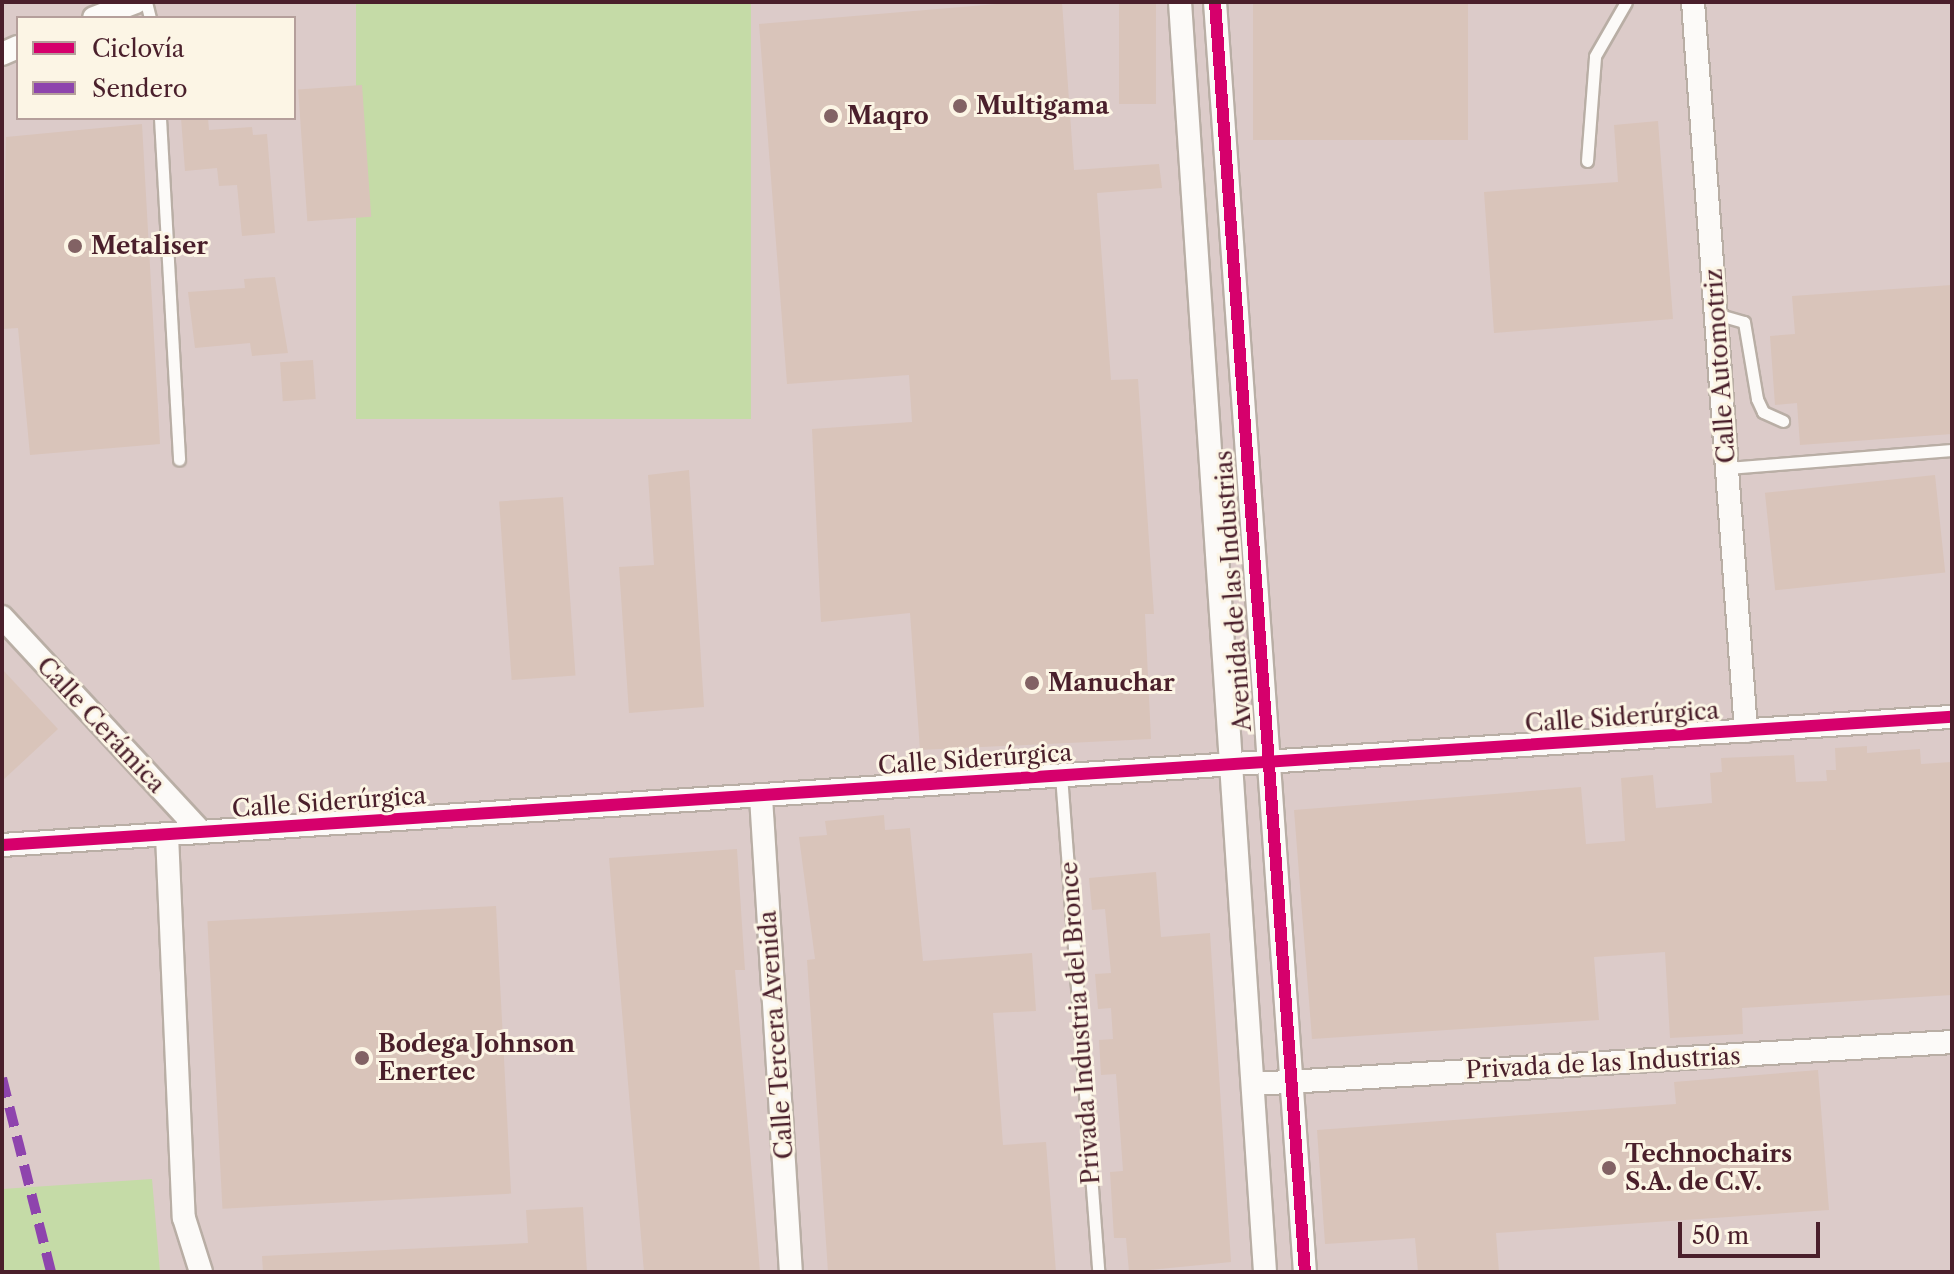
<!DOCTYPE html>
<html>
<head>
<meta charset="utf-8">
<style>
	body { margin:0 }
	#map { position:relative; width:1954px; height:1274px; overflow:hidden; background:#e9ddcd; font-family:"Libre Caslon Text",serif }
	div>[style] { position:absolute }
	.industrial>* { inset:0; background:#dccbc9 }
	.green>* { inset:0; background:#c5dba7; transform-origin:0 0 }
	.building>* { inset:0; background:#d9c4ba; transform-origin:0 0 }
	.roads { filter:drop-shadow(2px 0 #b9aea5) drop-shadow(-2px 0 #b9aea5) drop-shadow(0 2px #b9aea5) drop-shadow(0 -2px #b9aea5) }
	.lane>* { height:11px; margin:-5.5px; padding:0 5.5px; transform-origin:5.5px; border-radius:5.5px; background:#fcfaf8 }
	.street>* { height:22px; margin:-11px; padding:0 11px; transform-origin:11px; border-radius:11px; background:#fcfaf8 }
	.quiet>* { height:10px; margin-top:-5px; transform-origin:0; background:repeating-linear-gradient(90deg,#8e44ad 0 20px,transparent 0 30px) }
	.cycleway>* { height:12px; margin:-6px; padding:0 6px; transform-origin:6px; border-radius:6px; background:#d6006c }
	.dots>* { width:22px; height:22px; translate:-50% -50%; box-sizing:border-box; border:4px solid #fcf5e5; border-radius:50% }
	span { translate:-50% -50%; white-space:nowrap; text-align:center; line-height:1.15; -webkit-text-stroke:6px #fcf5e5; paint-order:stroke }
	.poi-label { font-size:24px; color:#4a1f2b; font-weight:700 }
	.left { translate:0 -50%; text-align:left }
	.street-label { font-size:24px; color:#4a1f2b }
	.frame { position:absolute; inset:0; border:4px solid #4a1f2b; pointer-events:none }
	.legend { position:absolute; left:16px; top:16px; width:280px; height:104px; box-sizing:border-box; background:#fcf5e5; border:2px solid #b59f9b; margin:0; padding:10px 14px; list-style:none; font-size:24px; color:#4a1f2b }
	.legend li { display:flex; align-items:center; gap:16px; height:40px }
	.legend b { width:40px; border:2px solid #b59f9b }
	.scale { position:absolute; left:1678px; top:1222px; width:142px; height:36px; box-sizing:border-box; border:4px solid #4a1f2b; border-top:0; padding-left:10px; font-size:24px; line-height:28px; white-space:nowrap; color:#4a1f2b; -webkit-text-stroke:6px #fcf5e5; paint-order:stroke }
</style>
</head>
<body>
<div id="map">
	<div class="industrial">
		<i style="clip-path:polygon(evenodd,2px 2px,1952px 2px,1952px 1272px,2px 1272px,2px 2px,18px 18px,294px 18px,294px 118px,18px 118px,18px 18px)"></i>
	</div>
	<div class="green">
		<i style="left:356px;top:2px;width:395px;height:417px"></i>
		<i style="clip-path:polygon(152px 1179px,160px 1272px,2px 1272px,2px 1189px)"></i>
	</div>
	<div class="building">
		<i style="clip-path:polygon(1020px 2px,1062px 2px,1074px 170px,1159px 164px,1162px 188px,1097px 193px,1111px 380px,1138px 379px,1154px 614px,1145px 614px,1151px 739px,920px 750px,910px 613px,821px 622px,812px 429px,912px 422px,909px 375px,787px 384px,759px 24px)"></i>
		<i style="left:1119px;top:2px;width:37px;height:102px"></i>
		<i style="left:1253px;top:2px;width:215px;height:138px"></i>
		<i style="left:362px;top:85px;width:132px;height:64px;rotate:86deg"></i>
		<i style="clip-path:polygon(181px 118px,208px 118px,209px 130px,252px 127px,253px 135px,267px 134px,275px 233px,242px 236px,237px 185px,219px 186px,217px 168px,185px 171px)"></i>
		<i style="clip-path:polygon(1658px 121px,1673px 319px,1494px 333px,1484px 192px,1618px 182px,1614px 125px)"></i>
		<i style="clip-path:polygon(142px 124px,160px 444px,30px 455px,18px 328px,2px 329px,6px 137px)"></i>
		<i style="clip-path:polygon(275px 277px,288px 353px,252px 356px,250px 343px,195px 348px,188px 292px,245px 288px,244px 279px)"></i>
		<i style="clip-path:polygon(1952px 285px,1952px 434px,1800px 445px,1797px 403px,1775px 405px,1770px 336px,1795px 334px,1792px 296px)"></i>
		<i style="left:313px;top:360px;width:39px;height:33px;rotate:86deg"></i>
		<i style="clip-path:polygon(689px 470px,704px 707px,629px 713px,619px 567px,654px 565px,648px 475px)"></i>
		<i style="left:1935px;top:475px;width:98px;height:171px;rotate:84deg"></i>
		<i style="left:563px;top:497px;width:179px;height:64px;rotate:86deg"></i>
		<i style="clip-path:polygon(2px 669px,58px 729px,2px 781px)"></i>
		<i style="clip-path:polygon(1867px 746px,1867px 753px,1920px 749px,1921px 764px,1952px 762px,1952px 995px,1742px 1008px,1743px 1034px,1670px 1038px,1665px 952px,1594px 957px,1599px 1020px,1312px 1039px,1294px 810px,1581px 787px,1586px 844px,1625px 841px,1621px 778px,1653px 775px,1656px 808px,1712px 803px,1710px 773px,1722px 772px,1721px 758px,1794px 755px,1796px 782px,1827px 781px,1826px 770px,1836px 770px,1835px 748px)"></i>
		<i style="clip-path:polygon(884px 815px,885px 830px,910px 828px,923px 961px,1032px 953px,1036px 1011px,993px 1013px,1003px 1145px,1046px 1142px,1056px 1272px,828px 1272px,807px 960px,815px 959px,799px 837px,827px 835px,825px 821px)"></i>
		<i style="clip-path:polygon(737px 849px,745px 970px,735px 970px,760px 1272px,644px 1272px,609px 858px)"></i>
		<i style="clip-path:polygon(1156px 872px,1161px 937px,1210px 933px,1231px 1262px,1129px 1272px,1126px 1238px,1114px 1238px,1110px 1172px,1123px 1171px,1116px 1074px,1101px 1075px,1099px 1040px,1113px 1039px,1111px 1008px,1098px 1009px,1095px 974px,1111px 973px,1105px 909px,1092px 910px,1089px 878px)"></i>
		<i style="left:496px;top:906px;width:288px;height:289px;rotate:87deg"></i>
		<i style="clip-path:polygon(1818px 1070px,1829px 1210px,1496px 1233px,1499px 1272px,1418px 1272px,1415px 1238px,1325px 1244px,1317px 1130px,1676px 1104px,1674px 1082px)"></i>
		<i style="clip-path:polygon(583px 1207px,587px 1272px,263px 1272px,262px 1256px,528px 1243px,526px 1210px)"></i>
	</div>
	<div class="roads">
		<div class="lane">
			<i style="left:146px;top:2px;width:16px;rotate:76deg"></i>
			<i style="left:160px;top:118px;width:342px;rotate:86.8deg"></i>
			<i style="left:1587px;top:161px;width:105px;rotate:-85.6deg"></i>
			<i style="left:1595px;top:56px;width:62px;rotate:-60.1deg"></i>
			<i style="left:1716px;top:314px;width:29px;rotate:16deg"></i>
			<i style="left:1744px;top:322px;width:78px;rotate:80.4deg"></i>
			<i style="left:1757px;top:399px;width:14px;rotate:65deg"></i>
			<i style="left:1763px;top:412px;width:22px;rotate:24deg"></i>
			<i style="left:1727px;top:468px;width:226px;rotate:-4.6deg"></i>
			<i style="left:1061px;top:775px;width:498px;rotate:85.7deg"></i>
		</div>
		<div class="street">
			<i style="left:1180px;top:2px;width:1273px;rotate:86.17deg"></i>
			<i style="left:1215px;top:2px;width:1273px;rotate:85.95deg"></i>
			<i style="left:1693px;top:2px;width:731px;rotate:85.84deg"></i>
			<i style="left:94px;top:18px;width:45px;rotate:-20.9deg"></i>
			<i style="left:2px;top:54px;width:17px;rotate:-24deg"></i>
			<i style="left:2px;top:617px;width:293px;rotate:47.2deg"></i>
			<i style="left:761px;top:797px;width:476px;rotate:86.4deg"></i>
			<i style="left:167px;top:835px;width:383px;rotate:87.5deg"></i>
			<i style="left:184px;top:1218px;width:57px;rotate:72.5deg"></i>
			<i style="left:2px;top:845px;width:1954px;rotate:-3.76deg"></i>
			<i style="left:1254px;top:1084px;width:699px;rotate:-3.44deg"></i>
		</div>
	</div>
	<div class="quiet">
		<i style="left:2px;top:1078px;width:200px;rotate:75.8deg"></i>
	</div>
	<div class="cycleway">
		<i style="left:1215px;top:2px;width:1273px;rotate:85.95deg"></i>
		<i style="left:2px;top:845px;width:1954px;rotate:-3.76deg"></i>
	</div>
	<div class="dots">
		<i style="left:960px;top:106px;background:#826264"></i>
		<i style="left:831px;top:116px;background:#826264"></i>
		<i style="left:75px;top:246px;background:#826264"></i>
		<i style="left:1032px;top:683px;background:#826264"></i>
		<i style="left:362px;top:1058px;background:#826264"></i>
		<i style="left:1609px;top:1168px;background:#826264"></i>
	</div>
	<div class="poi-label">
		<span class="left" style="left:976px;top:106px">Multigama</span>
		<span class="left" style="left:847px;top:116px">Maqro</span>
		<span class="left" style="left:91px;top:246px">Metaliser</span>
		<span class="left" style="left:1048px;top:683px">Manuchar</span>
		<span class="left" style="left:378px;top:1058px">Bodega Johnson<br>Enertec</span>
		<span class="left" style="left:1625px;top:1168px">Technochairs<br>S.A. de C.V.</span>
	</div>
	<div class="street-label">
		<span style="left:1720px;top:366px;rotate:-94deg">Calle Automotriz</span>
		<span style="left:1233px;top:591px;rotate:-94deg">Avenida de las Industrias</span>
		<span style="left:1622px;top:717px;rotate:-4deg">Calle Siderúrgica</span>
		<span style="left:101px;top:725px;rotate:47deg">Calle Cerámica</span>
		<span style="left:975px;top:759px;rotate:-4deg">Calle Siderúrgica</span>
		<span style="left:329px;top:802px;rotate:-4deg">Calle Siderúrgica</span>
		<span style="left:1080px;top:1023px;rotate:-94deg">Privada Industria del Bronce</span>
		<span style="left:776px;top:1035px;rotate:-94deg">Calle Tercera Avenida</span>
		<span style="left:1603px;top:1063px;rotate:-3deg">Privada de las Industrias</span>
	</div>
	<div class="frame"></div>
	<ul class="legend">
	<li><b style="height:10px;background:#d6006c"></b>Ciclovía</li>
	<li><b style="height:10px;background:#8e44ad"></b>Sendero</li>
	</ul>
	<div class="scale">50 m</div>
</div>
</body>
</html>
